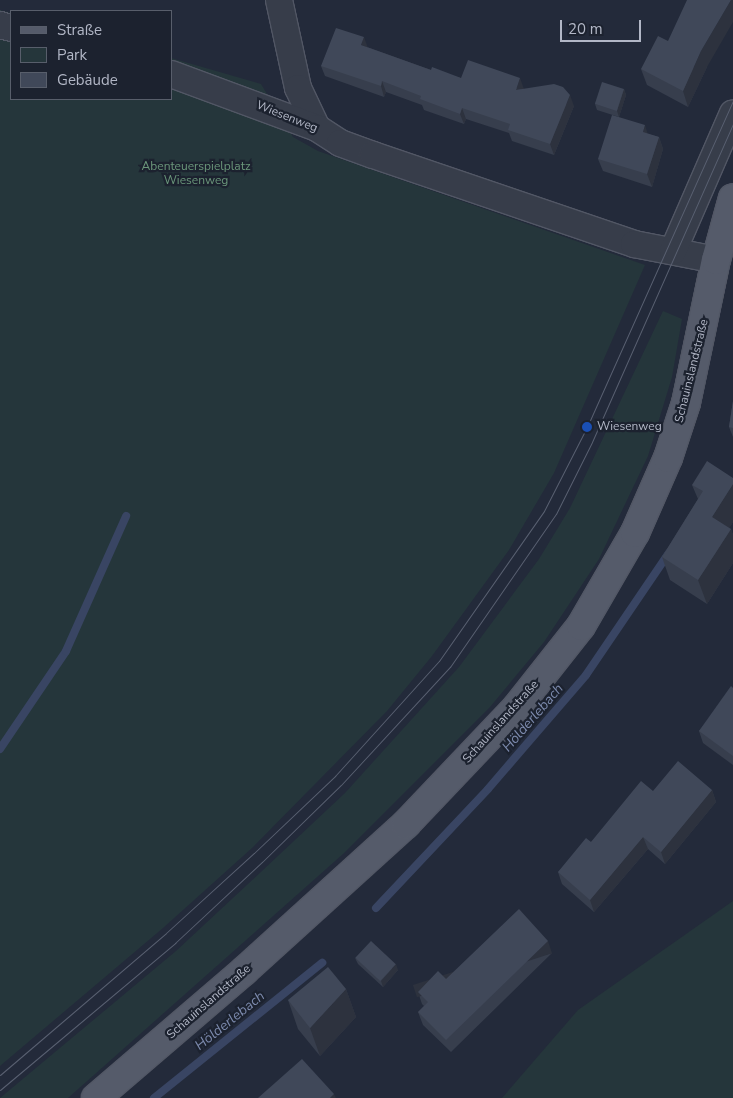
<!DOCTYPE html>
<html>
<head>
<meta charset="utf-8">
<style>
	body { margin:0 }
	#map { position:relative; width:733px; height:1098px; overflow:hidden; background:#232a3a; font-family:"Nunito Sans",sans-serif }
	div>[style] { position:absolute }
	.green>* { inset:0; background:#25363b }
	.stream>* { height:8px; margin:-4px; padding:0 4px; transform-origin:4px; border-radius:4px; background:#394563 }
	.roads { filter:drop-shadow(1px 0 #525765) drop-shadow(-1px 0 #525765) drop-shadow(0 1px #525765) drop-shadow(0 -1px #525765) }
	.minor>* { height:26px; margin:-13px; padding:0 13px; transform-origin:13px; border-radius:13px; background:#373d4a }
	.major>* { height:28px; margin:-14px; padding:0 14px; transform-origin:14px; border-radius:14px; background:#555b6a }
	.tram>* { height:1px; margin:-0.5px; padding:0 0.5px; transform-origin:0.5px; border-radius:0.5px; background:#596071 }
	.wall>* { inset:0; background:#373e4d }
	.shaded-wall>* { inset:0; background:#2d323e; transform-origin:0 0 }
	.building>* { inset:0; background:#404859; transform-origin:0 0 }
	.dots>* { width:14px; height:14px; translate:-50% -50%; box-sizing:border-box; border:2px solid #1c222f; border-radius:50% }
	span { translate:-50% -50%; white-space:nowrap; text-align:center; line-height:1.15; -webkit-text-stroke:4.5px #1c222f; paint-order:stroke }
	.street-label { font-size:12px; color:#b2b7c6 }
	.park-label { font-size:12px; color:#6a967a }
	.poi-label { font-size:12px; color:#b2b7c6 }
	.left { translate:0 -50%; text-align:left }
	.water-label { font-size:14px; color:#7c8aad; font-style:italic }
	.legend { position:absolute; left:10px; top:10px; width:162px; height:90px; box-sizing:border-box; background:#1c222f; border:1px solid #585e6b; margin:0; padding:6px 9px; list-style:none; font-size:15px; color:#b2b7c6 }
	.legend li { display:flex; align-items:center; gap:10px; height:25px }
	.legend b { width:25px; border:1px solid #585e6b }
	.scale { position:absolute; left:560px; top:20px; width:81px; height:22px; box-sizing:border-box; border:2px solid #b2b7c6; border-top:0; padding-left:6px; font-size:15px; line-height:18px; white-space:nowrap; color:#b2b7c6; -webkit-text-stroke:4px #1c222f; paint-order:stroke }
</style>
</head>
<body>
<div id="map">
	<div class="green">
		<i style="clip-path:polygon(0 10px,11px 13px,11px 99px,171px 99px,171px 58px,261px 84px,293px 137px,318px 151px,645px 265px,554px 473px,509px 550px,432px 656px,387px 711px,252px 848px,163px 928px,0 1066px)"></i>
		<i style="clip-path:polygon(663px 311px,682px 319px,672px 377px,648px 456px,599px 559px,544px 642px,490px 707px,343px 854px,68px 1098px,0 1098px,176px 951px,263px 870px,345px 793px,459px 667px,539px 559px,570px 508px)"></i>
		<i style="clip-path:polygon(733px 901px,733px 1098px,502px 1098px,578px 1010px)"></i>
	</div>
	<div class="stream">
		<i style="left:0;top:749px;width:118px;rotate:-56deg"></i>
		<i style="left:66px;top:651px;width:148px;rotate:-66deg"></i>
		<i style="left:376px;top:908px;width:163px;rotate:-46.7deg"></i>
		<i style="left:488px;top:789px;width:150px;rotate:-49.3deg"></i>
		<i style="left:586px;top:675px;width:148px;rotate:-55.8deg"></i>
		<i style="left:154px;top:1098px;width:216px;rotate:-38.8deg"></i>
	</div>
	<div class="roads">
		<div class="minor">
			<i style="left:279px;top:0;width:90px;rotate:77.8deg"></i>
			<i style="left:298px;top:88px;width:44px;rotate:64.6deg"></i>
			<i style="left:0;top:25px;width:11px;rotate:15deg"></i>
			<i style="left:171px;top:74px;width:156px;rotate:20.3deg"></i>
			<i style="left:317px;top:128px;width:27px;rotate:33deg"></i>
			<i style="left:340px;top:143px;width:35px;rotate:20deg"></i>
			<i style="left:373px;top:155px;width:276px;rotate:18.8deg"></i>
			<i style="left:634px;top:244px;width:84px;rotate:11deg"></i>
			<i style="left:673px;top:251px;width:150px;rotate:-66.5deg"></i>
		</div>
		<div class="major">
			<i style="left:96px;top:1098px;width:195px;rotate:-40.6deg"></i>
			<i style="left:244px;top:971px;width:219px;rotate:-42.2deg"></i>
			<i style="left:406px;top:824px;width:161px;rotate:-46.5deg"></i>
			<i style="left:517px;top:707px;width:103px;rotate:-51.7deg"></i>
			<i style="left:581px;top:626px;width:108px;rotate:-59.9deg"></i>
			<i style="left:635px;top:533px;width:82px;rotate:-66.3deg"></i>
			<i style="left:668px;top:458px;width:58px;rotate:-71.9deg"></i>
			<i style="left:686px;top:403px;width:146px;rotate:-78.2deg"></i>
			<i style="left:716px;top:260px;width:64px;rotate:-74.7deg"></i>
		</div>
	</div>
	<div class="tram">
		<i style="left:0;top:1075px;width:218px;rotate:-40.5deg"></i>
		<i style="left:166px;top:933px;width:119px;rotate:-42.3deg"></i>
		<i style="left:254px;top:853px;width:112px;rotate:-43.5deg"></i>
		<i style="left:335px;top:776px;width:155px;rotate:-47.9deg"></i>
		<i style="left:439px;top:661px;width:183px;rotate:-55deg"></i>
		<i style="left:544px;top:511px;width:94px;rotate:-62.9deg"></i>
		<i style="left:587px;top:427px;width:357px;rotate:-65.9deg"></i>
		<i style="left:0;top:1090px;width:229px;rotate:-40deg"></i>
		<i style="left:175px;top:943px;width:119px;rotate:-43deg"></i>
		<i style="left:262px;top:862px;width:110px;rotate:-44.3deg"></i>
		<i style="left:341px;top:785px;width:161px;rotate:-47.3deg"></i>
		<i style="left:450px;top:667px;width:186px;rotate:-55.3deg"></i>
		<i style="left:556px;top:514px;width:80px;rotate:-63.4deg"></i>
		<i style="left:592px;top:442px;width:348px;rotate:-66.1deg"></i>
	</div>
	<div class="wall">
		<i style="clip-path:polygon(367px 47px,431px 70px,461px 78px,523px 89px,574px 106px,554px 155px,512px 141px,509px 133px,466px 119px,464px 124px,424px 110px,422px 105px,386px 92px,384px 97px,325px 76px,321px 66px)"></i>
		<i style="clip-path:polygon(707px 67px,688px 107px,647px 85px,641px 69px)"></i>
		<i style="clip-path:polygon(624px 89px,626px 95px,619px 117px,597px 110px,595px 104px)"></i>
		<i style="clip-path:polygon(648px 134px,659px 137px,663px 149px,652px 187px,603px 171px,598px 159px)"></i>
		<i style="clip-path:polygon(733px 401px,733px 437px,729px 427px)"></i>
		<i style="clip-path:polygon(733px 478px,733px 522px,729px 528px,731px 529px,733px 535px,733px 563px,707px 604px,670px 580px,662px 557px,698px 499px,692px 485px)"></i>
		<i style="clip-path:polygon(733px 688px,733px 765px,703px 743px,699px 731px)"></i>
		<i style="clip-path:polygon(712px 790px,716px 802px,665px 864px,648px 849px,594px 912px,562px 884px,558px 872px,591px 842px,653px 791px)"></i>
		<i style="clip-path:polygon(552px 953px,451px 1052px,423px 1025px,418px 1012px,424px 1006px,422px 1004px,418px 992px,446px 979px)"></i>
		<i style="clip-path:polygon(355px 958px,398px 970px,383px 987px,358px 964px)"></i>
		<i style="clip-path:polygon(346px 989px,356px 1017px,320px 1056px,298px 1029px,288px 1000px)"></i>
	</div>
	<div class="shaded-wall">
		<i style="clip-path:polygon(731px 0,733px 0,733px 22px,707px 67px,688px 107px,683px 91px,701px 51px)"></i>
		<i style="clip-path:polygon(364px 37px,368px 48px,361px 45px)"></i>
		<i style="clip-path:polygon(520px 78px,524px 89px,516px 90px)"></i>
		<i style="clip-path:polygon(382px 81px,386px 92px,384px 97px,381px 86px)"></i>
		<i style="clip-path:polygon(624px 89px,626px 95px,619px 117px,617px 111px)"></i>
		<i style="clip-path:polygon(570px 95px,574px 106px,554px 155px,550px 144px)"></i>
		<i style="clip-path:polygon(462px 108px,466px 119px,464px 124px,460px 114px)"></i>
		<i style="clip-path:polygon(645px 125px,649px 138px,643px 132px)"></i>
		<i style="clip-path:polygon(659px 137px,663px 149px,652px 187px,647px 174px)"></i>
		<i style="clip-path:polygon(733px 484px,733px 522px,721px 541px,712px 517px)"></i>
		<i style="clip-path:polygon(731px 529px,733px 535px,733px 563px,707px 604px,698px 580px)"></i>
		<i style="clip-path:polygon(712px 790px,716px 802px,665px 864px,661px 852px)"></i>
		<i style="clip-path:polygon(643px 837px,648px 849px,594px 912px,590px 900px)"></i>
		<i style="left:548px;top:941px;width:13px;height:142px;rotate:72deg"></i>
		<i style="clip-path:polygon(396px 964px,398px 970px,383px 987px,381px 981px)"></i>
		<i style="clip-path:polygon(346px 989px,356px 1017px,320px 1056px,310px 1028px)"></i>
		<i style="clip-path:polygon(334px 1094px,336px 1098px,330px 1098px)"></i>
	</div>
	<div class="building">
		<i style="clip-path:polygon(687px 0,731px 0,701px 51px,683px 91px,641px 69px,658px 36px,668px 41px)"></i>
		<i style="clip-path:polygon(336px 28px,364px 37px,361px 45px,431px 70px,432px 67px,461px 78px,468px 60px,520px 78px,516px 90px,554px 84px,563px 87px,570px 95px,550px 144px,508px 130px,510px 124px,462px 108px,460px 114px,420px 99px,421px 96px,382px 81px,381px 86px,321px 66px)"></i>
		<i style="left:602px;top:82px;width:23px;height:23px;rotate:18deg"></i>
		<i style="clip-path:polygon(612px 115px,645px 125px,643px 132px,659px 137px,647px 174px,598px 159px)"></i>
		<i style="clip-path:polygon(733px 401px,733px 428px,729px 427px)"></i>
		<i style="clip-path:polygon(707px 461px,733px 478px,733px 484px,712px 517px,731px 529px,698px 580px,662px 557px,703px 491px,692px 485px)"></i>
		<i style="clip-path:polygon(731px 686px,733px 688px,733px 756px,699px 731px)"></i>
		<i style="clip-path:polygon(678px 761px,712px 790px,661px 852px,643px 837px,590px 900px,558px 872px,586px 838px,591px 842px,641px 781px,653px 791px)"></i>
		<i style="clip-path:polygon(519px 909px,548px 941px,446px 1040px,418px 1012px,428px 1002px,418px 992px,438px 971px,446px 979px)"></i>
		<i style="left:371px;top:941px;width:34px;height:23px;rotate:43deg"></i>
		<i style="clip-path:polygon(328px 967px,346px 989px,310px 1028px,288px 1000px)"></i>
		<i style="clip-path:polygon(302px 1059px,334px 1094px,330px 1098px,258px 1098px)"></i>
	</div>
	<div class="dots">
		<i style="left:587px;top:427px;background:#1a4fb4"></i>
	</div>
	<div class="street-label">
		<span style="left:287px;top:117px;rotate:22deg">Wiesenweg</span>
		<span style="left:692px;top:371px;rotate:-76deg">Schauinslandstraße</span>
		<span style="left:501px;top:722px;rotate:-48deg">Schauinslandstraße</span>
		<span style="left:209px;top:1002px;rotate:-41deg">Schauinslandstraße</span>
	</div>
	<div class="park-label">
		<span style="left:196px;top:174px">Abenteuerspielplatz<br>Wiesenweg</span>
	</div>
	<div class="poi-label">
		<span class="left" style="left:597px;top:427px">Wiesenweg</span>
	</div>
	<div class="water-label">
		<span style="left:533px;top:718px;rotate:-49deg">Hölderlebach</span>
		<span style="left:230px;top:1021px;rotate:-39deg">Hölderlebach</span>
	</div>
	<ul class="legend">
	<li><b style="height:6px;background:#555b6a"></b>Straße</li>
	<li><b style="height:14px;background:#25363b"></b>Park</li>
	<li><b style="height:14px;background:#404859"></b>Gebäude</li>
	</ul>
	<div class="scale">20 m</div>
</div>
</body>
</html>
